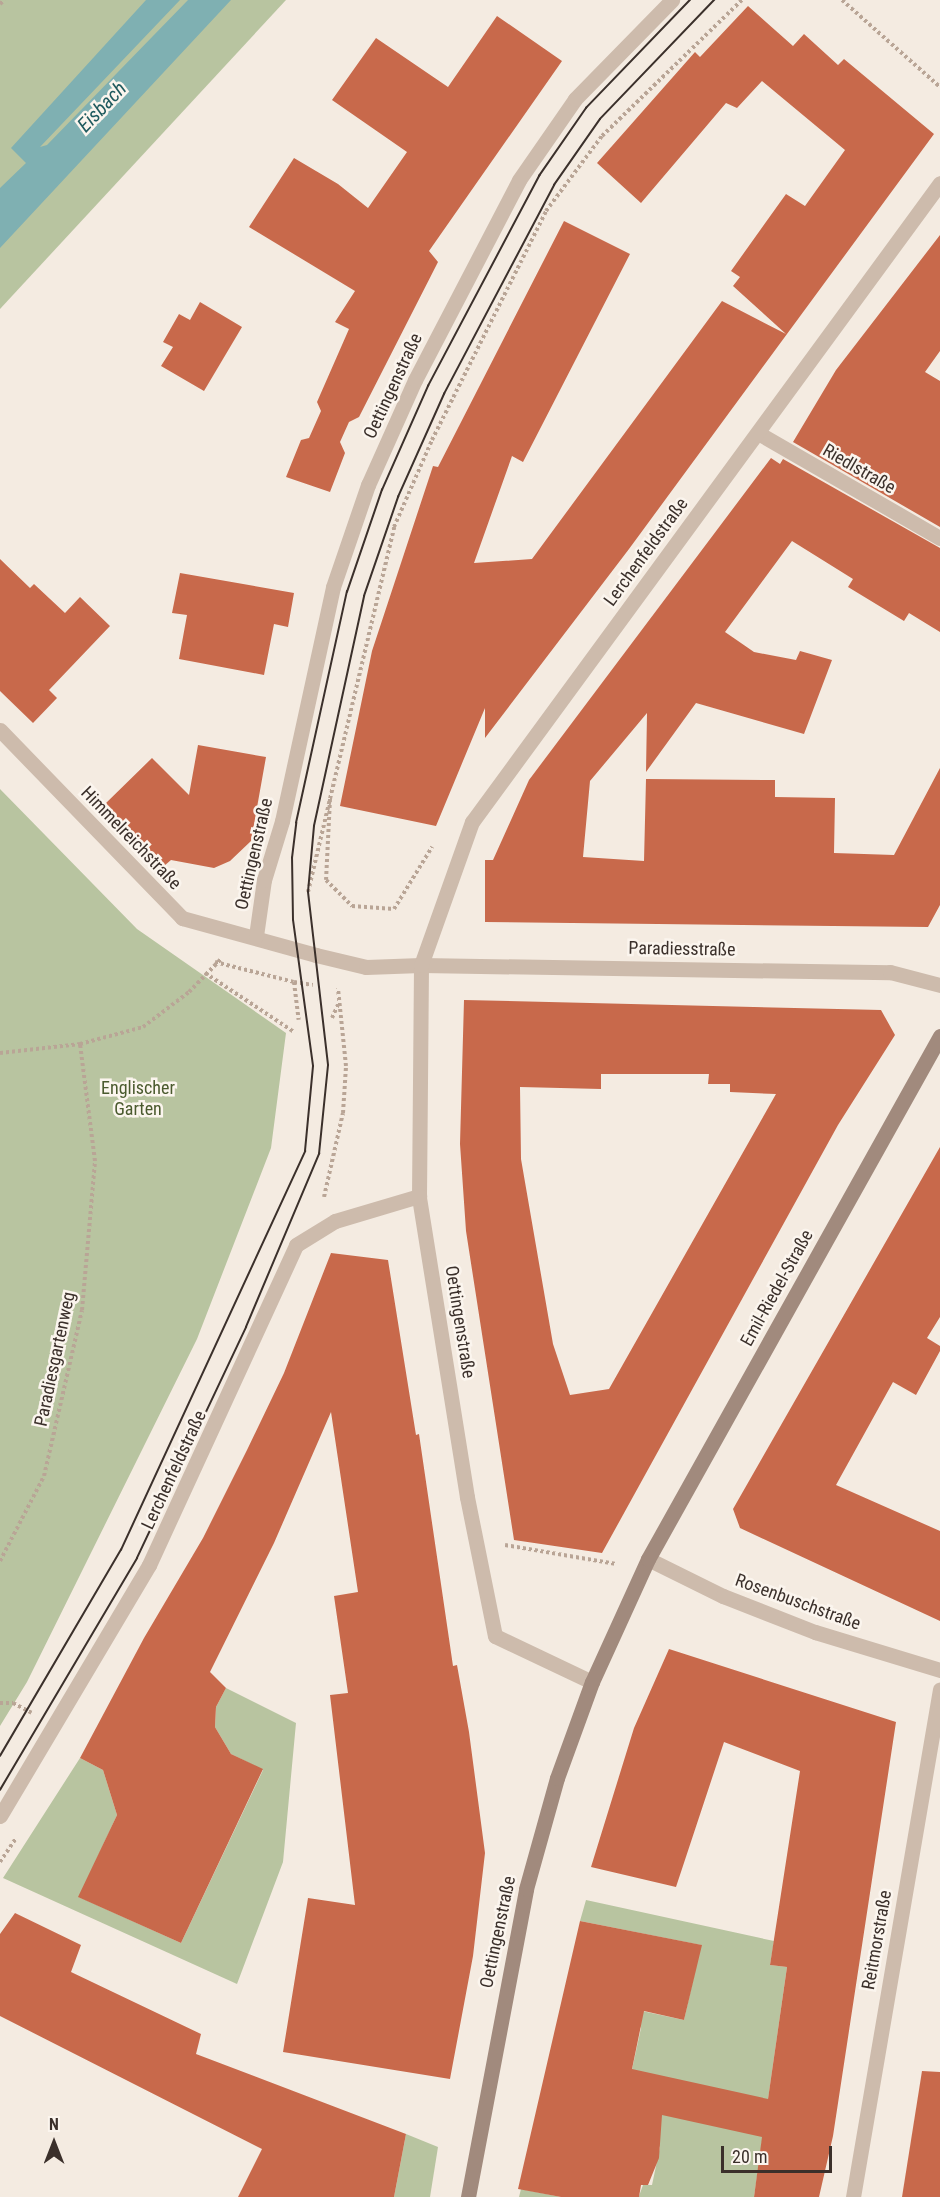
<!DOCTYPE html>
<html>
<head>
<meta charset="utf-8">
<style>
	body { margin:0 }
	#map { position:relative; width:940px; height:2197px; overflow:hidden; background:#f4ebe1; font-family:"Roboto Condensed",sans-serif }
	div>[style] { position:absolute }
	.green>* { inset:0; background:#b8c4a0 }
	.water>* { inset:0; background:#7fb0b2 }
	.building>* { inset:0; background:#c8694b }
	.path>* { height:4px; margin-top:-2px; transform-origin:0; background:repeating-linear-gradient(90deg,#b9a596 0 3px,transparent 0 6px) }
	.minor>* { height:15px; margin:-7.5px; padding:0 7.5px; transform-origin:7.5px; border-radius:7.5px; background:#cdbbac }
	.secondary>* { height:15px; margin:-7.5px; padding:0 7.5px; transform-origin:7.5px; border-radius:7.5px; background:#a18a7d }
	.tram>* { height:1.5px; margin:-0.75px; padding:0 0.75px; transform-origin:0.75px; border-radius:0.75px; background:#3b302b }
	span { translate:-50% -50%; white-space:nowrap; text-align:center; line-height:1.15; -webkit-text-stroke:5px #fbf5ee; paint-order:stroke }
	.street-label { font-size:18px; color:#3b302b }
	.park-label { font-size:18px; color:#4a5a2e }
	.water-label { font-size:20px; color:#1f5a5e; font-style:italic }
	.north { position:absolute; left:24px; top:2113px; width:60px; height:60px; -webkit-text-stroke:4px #fbf5ee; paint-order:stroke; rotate:0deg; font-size:16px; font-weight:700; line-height:24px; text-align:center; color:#3b302b }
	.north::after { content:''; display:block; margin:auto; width:21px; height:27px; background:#3b302b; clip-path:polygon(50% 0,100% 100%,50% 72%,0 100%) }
	.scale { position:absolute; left:721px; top:2146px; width:111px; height:27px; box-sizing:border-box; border:3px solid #3b302b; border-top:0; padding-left:8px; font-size:18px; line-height:21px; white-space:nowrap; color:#3b302b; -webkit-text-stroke:4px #fbf5ee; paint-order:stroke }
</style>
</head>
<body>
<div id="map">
	<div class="green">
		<i style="clip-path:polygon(0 0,286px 0,0 309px)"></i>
		<i style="clip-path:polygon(0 789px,137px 929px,286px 1033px,271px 1148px,197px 1339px,27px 1682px,0 1726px)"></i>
		<i style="clip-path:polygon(226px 1688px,296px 1723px,283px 1862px,237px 1984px,3px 1878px,80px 1758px,103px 1770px,117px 1815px,79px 1897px,181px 1943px,263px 1770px,231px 1754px,215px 1727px,216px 1707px)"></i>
		<i style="clip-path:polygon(586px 1900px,774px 1941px,770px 1965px,787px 1967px,754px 2197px,620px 2197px,639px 2196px,643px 2185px,652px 2185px,660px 2147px,623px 2111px,641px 2028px,628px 2008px,684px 2020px,701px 1945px,580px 1921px)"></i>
		<i style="clip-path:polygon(406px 2134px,438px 2147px,430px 2197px,394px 2197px)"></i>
		<i style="clip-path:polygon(521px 2189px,561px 2197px,519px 2197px)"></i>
	</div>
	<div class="water">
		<i style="clip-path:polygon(146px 0,180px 0,40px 147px,47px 145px,188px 0,231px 0,0 248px,0 188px,26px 163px,11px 148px)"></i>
	</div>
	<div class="building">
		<i style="clip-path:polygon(748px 6px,793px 46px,804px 34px,838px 65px,844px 59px,934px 134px,629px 549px,485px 738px,485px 708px,436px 826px,340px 806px,372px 651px,433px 466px,438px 467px,564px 221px,630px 254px,523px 462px,512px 456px,474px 563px,532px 559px,722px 301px,786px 334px,733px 286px,740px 277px,731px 271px,786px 194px,805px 206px,845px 150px,762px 81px,737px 108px,726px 103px,641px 203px,597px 163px,695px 52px,700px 57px)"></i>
		<i style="clip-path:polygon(497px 16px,562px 61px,429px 251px,438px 262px,359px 417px,349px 422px,340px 442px,345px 453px,330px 492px,286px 477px,301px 440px,309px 438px,321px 411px,317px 402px,349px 329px,335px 322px,355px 291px,249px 227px,294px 158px,338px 184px,368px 208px,407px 152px,332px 100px,376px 38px,448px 87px)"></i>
		<i style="clip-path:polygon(940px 235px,940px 351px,925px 372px,940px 381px,940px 527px,793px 442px,836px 370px)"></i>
		<i style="clip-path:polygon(200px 302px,242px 327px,204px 391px,161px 366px,173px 347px,163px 342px,179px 314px,190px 320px)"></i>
		<i style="clip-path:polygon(771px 458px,780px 464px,783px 459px,940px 548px,940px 632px,909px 613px,904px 621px,848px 587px,853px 579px,792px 541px,725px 632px,754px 652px,796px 660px,800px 651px,832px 660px,804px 734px,696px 703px,646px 772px,647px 713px,590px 781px,583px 857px,644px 861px,646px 779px,775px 780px,775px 797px,835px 798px,834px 853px,894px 855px,940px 768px,940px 905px,928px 927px,485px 922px,485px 860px,493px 860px,529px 780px)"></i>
		<i style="clip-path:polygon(0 559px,30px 588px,34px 584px,65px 613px,80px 597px,110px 626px,49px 690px,57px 698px,33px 723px,0 691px)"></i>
		<i style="clip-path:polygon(180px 573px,294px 593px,288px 627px,274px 624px,264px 675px,179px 659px,187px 615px,172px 613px)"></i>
		<i style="clip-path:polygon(198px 745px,266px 757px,251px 841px,230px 861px,214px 868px,171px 860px,164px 866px,104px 805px,152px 758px,189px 795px)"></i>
		<i style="clip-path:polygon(evenodd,464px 1000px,881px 1010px,895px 1035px,838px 1125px,602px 1553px,514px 1540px,466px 1231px,460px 1144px,464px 1000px,601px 1074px,709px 1074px,708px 1084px,730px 1084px,730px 1092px,776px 1094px,609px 1389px,570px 1395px,553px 1344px,521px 1159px,520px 1087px,601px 1089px,601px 1074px)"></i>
		<i style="clip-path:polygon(940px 1147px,940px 1317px,927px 1338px,940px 1346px,940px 1351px,916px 1395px,893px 1382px,836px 1485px,940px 1531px,940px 1621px,740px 1528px,733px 1509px)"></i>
		<i style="clip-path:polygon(331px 1253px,388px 1260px,416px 1435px,419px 1434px,453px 1666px,457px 1665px,469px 1732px,485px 1853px,473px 1956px,450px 2079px,283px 2052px,308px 1898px,355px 1905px,330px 1695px,348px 1693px,334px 1596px,358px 1592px,331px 1412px,274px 1543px,210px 1672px,226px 1688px,216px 1707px,215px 1727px,231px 1754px,263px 1769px,181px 1943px,78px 1897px,117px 1815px,103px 1770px,80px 1758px,144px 1638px,203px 1538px,247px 1450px,284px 1373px)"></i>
		<i style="clip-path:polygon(669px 1649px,896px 1722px,833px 2136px,819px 2197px,754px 2197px,762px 2137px,662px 2115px,659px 2158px,648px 2185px,641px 2185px,639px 2197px,561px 2197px,518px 2189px,580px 1921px,702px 1945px,684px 2020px,644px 2011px,632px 2069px,768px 2099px,787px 1967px,770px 1965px,800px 1771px,724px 1742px,676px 1887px,591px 1867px,634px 1728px)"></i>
		<i style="clip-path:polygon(15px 1913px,81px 1945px,71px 1972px,201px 2034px,196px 2054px,406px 2134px,394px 2197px,238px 2197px,262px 2149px,0 2016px,0 1934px)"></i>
		<i style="clip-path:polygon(922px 2071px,940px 2072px,940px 2197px,902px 2197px)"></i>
	</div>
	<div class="path">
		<i style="left:842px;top:0;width:131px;rotate:41.6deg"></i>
		<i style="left:0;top:4px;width:6px;rotate:-45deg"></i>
		<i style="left:330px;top:799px;width:81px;rotate:92.8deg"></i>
		<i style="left:326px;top:880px;width:37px;rotate:45deg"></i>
		<i style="left:352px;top:906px;width:42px;rotate:4.1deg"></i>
		<i style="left:394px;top:909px;width:73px;rotate:-58.5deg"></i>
		<i style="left:308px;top:892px;width:375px;rotate:-76.7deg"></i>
		<i style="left:394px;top:527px;width:95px;rotate:-66.4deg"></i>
		<i style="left:432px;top:440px;width:256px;rotate:-63.5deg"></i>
		<i style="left:546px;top:211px;width:94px;rotate:-53.3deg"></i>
		<i style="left:602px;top:136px;width:195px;rotate:-44.2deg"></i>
		<i style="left:215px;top:962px;width:81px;rotate:14.2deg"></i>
		<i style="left:294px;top:982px;width:38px;rotate:83deg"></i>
		<i style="left:205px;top:973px;width:107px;rotate:33.5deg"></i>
		<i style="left:294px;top:982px;width:19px;rotate:9deg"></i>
		<i style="left:332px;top:1018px;width:17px;rotate:-66deg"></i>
		<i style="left:0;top:1053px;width:81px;rotate:-6.4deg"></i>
		<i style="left:80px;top:1044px;width:65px;rotate:-15.1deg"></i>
		<i style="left:143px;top:1027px;width:58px;rotate:-37.3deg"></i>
		<i style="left:189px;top:992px;width:47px;rotate:-45.9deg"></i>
		<i style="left:324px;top:1197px;width:86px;rotate:-77.3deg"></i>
		<i style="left:343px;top:1113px;width:47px;rotate:-86.3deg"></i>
		<i style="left:346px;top:1066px;width:78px;rotate:-95.9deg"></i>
		<i style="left:505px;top:1545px;width:113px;rotate:9.7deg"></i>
		<i style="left:0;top:1561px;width:96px;rotate:-62.6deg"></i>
		<i style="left:44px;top:1476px;width:170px;rotate:-77.1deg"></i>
		<i style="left:82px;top:1310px;width:150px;rotate:-85deg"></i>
		<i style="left:95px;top:1161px;width:118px;rotate:-97.3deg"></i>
		<i style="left:0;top:1703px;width:13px"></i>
		<i style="left:13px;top:1703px;width:21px;rotate:28deg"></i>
		<i style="left:0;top:1862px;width:29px;rotate:-56deg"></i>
	</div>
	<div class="minor">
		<i style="left:758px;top:433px;width:210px;rotate:30deg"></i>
		<i style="left:0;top:730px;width:262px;rotate:45.9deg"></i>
		<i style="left:182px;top:918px;width:139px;rotate:15.4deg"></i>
		<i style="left:316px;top:955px;width:51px;rotate:13.5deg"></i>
		<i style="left:366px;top:967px;width:55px;rotate:-2.1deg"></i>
		<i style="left:421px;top:965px;width:469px;rotate:0.9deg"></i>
		<i style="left:890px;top:972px;width:52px;rotate:14.6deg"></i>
		<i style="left:256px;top:936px;width:57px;rotate:-81.9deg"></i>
		<i style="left:264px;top:880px;width:62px;rotate:-73deg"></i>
		<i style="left:282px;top:821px;width:239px;rotate:-77.7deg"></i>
		<i style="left:333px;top:587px;width:108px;rotate:-71.1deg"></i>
		<i style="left:368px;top:485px;width:115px;rotate:-65.9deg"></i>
		<i style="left:415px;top:380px;width:225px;rotate:-62.5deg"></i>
		<i style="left:519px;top:180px;width:98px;rotate:-55.3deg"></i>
		<i style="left:575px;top:99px;width:139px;rotate:-45.6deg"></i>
		<i style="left:648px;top:1559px;width:84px;rotate:26.3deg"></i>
		<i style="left:723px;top:1596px;width:99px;rotate:21.4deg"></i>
		<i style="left:815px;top:1632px;width:131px;rotate:16.9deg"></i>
		<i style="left:592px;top:1682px;width:107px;rotate:-154.6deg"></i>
		<i style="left:495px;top:1636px;width:142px;rotate:-101.4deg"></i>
		<i style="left:467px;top:1497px;width:305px;rotate:-99.1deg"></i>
		<i style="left:419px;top:1196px;width:231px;rotate:-89.5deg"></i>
		<i style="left:421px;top:965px;width:152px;rotate:-70.4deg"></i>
		<i style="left:472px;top:822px;width:792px;rotate:-53.78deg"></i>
		<i style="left:0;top:1816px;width:292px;rotate:-59.3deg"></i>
		<i style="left:149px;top:1565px;width:352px;rotate:-65.3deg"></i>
		<i style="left:296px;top:1245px;width:46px;rotate:-31.6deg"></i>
		<i style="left:335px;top:1221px;width:88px;rotate:-16.6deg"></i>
		<i style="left:853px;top:2197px;width:515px;rotate:-80.28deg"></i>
	</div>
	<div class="secondary">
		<i style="left:468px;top:2197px;width:313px;rotate:-79.3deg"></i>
		<i style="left:526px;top:1889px;width:115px;rotate:-74.4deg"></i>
		<i style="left:557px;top:1778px;width:102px;rotate:-70deg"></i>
		<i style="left:592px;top:1682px;width:135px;rotate:-65.5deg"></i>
		<i style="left:648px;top:1559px;width:599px;rotate:-60.82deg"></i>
	</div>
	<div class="tram">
		<i style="left:0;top:1756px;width:239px;rotate:-59.6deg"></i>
		<i style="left:121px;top:1550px;width:439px;rotate:-65.2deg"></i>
		<i style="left:305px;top:1151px;width:85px;rotate:-84.6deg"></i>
		<i style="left:313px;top:1066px;width:147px;rotate:-97.8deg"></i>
		<i style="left:293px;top:920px;width:62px;rotate:-90.9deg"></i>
		<i style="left:292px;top:858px;width:35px;rotate:-83deg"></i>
		<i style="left:296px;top:823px;width:237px;rotate:-77.6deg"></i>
		<i style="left:347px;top:592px;width:108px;rotate:-71.1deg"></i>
		<i style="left:382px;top:490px;width:114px;rotate:-66.1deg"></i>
		<i style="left:428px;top:386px;width:238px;rotate:-62.1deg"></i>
		<i style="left:539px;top:176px;width:83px;rotate:-55.3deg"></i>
		<i style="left:586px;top:108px;width:150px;rotate:-46.1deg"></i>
		<i style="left:0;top:1790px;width:269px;rotate:-59.4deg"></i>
		<i style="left:137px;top:1558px;width:255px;rotate:-64.7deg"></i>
		<i style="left:246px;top:1327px;width:188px;rotate:-67.1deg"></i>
		<i style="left:319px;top:1154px;width:89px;rotate:-84.2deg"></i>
		<i style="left:328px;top:1065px;width:174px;rotate:-96.6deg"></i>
		<i style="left:308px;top:892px;width:66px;rotate:-84.8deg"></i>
		<i style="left:314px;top:826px;width:235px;rotate:-77.7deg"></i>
		<i style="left:364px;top:596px;width:105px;rotate:-71deg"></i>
		<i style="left:398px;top:497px;width:113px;rotate:-65.9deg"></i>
		<i style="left:444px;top:394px;width:236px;rotate:-62.2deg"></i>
		<i style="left:554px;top:185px;width:80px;rotate:-55.1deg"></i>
		<i style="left:600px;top:119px;width:165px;rotate:-46.2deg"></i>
	</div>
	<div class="street-label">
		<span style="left:393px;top:386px;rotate:-65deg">Oettingenstraße</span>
		<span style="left:859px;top:469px;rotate:30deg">Riedlstraße</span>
		<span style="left:646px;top:552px;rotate:-54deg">Lerchenfeldstraße</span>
		<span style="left:131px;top:838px;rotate:46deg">Himmelreichstraße</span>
		<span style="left:254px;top:854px;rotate:-77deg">Oettingenstraße</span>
		<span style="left:682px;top:949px;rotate:1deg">Paradiesstraße</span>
		<span style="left:777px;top:1288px;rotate:-61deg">Emil-Riedel-Straße</span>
		<span style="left:460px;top:1322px;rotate:81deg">Oettingenstraße</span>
		<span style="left:55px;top:1359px;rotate:-78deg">Paradiesgartenweg</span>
		<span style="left:174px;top:1470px;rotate:-65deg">Lerchenfeldstraße</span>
		<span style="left:798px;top:1602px;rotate:20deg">Rosenbuschstraße</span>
		<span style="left:498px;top:1932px;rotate:-78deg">Oettingenstraße</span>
		<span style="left:877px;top:1940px;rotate:-80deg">Reitmorstraße</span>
	</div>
	<div class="park-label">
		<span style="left:138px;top:1099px">Englischer<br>Garten</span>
	</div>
	<div class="water-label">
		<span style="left:102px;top:107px;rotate:-46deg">Eisbach</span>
	</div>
	<div class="north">N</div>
	<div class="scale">20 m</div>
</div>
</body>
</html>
